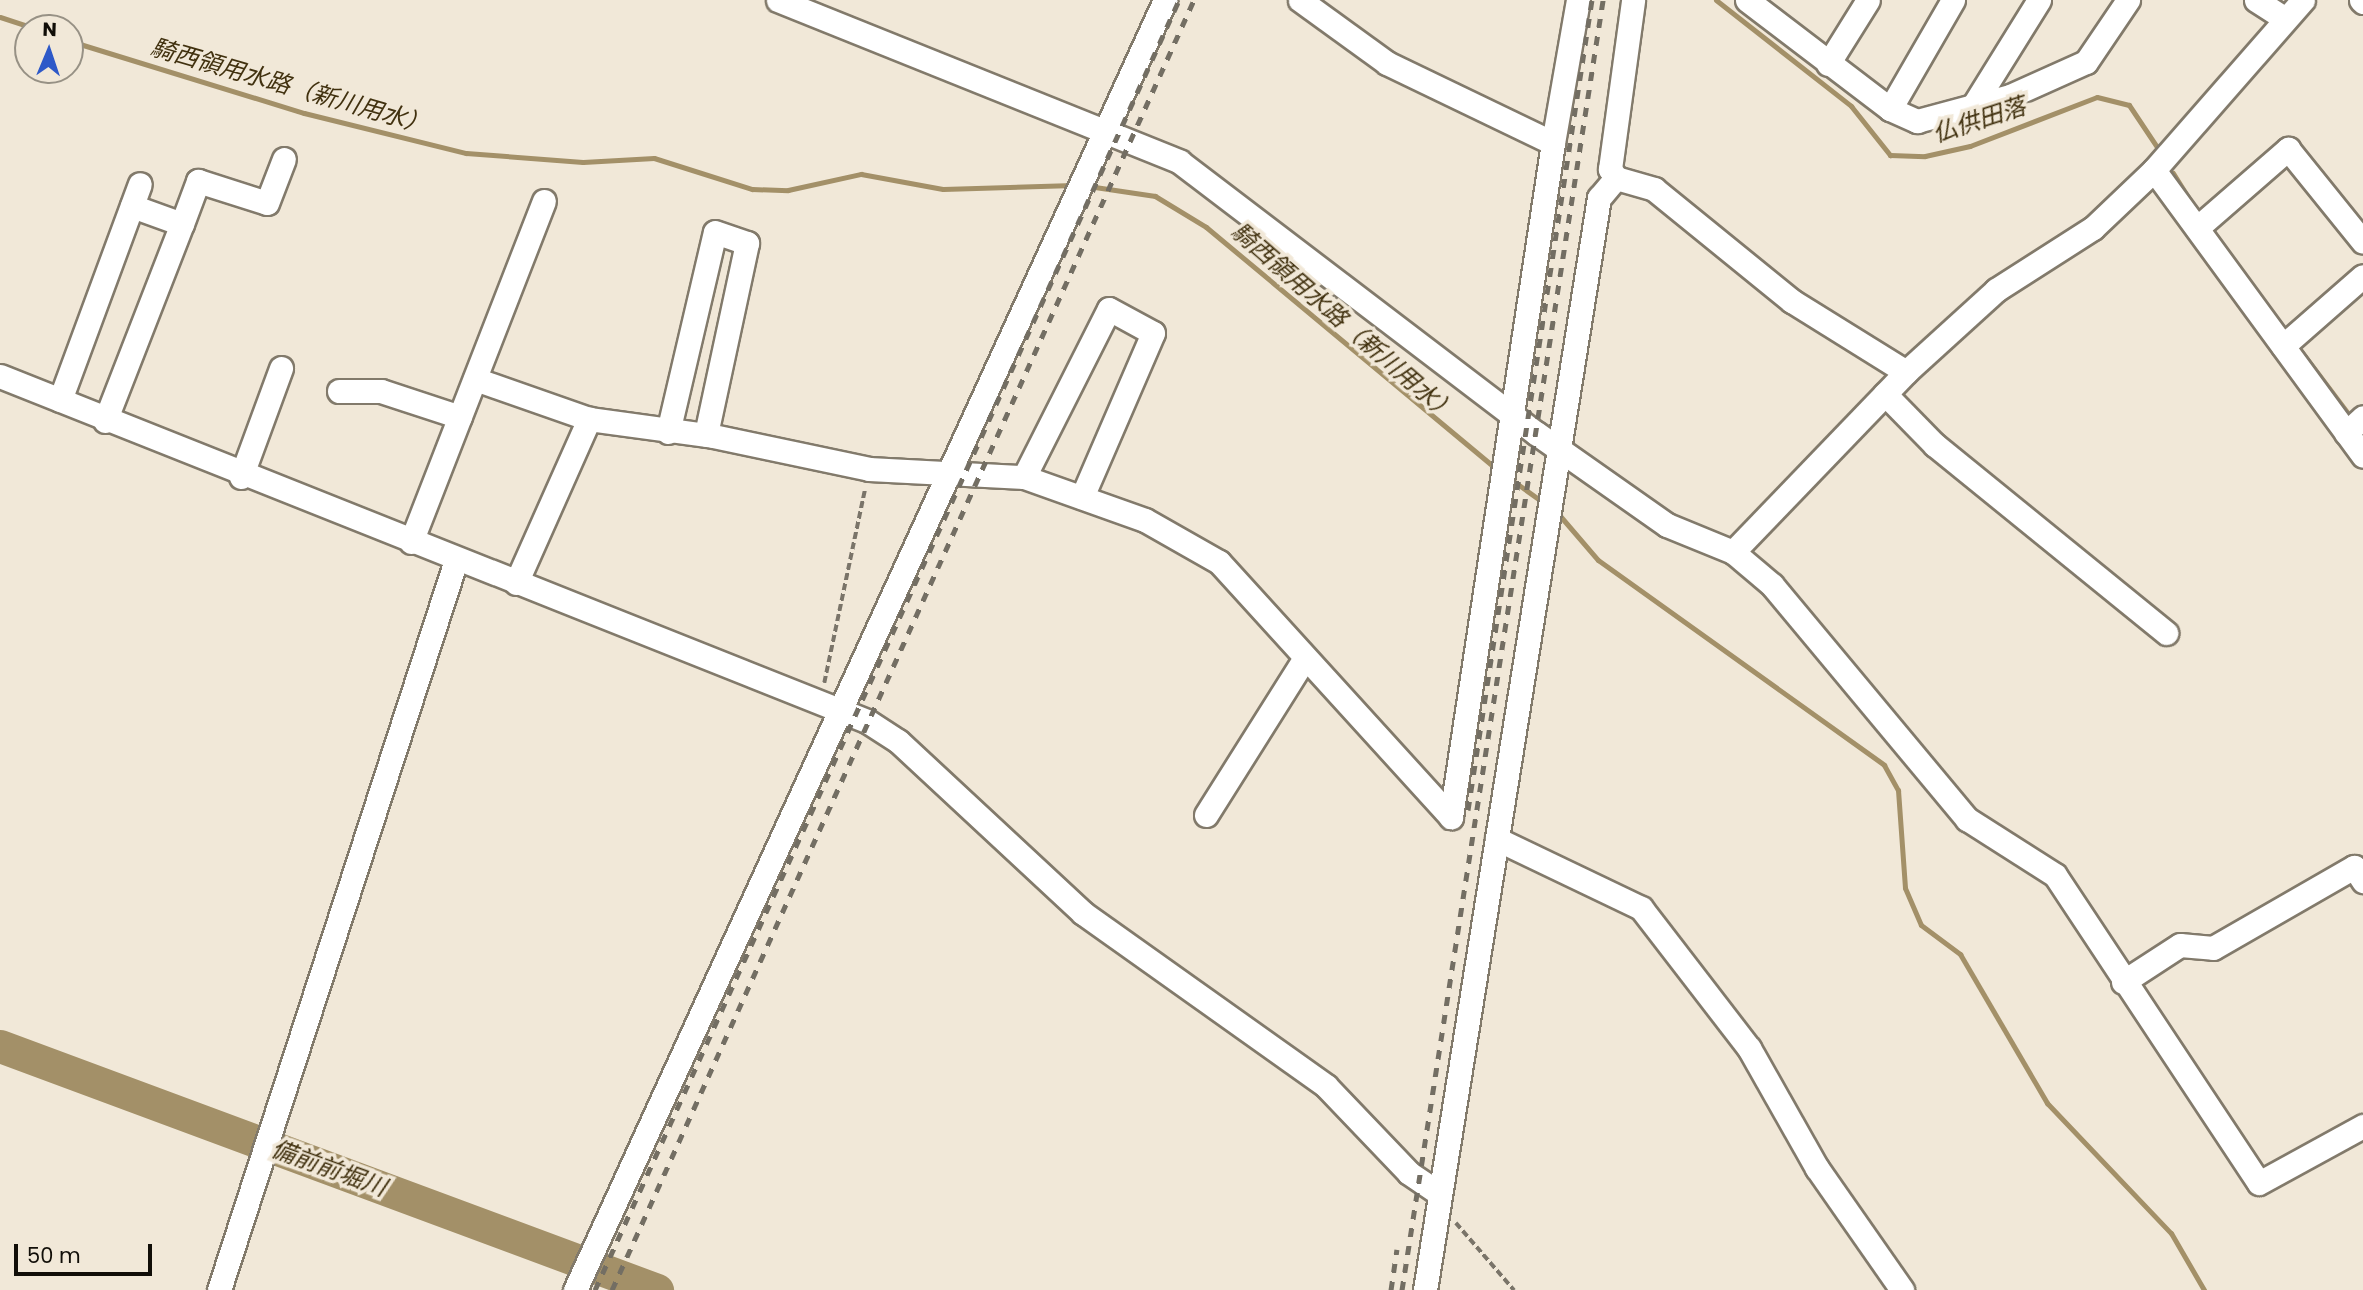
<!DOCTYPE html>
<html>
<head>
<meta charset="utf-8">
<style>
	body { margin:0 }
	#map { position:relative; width:2363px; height:1290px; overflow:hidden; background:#f1e8d8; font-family:Poppins,"Noto Sans JP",sans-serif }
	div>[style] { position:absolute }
	.stream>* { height:5px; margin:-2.5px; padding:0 2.5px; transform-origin:2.5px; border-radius:2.5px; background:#a39068 }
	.river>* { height:33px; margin:-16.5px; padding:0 16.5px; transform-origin:16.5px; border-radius:16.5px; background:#a39068 }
	.path>* { height:3.5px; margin-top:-1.75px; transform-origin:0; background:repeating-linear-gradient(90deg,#7a7469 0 7px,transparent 0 10.5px) }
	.roads { filter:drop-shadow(2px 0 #827a6b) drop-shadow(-2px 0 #827a6b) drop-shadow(0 2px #827a6b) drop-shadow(0 -2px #827a6b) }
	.minor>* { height:23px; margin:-11.5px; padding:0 11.5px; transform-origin:11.5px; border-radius:11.5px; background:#fff }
	.rail>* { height:5px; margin-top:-2.5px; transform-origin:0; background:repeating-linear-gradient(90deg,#736e63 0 9px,transparent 0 18px) }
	span { translate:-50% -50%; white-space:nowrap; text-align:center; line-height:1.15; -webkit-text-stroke:7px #f1e8d8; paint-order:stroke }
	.water-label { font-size:24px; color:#41310f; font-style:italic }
	.north { position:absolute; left:14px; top:14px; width:70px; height:70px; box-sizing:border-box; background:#f1e8d8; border:2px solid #979185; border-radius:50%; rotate:2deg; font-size:19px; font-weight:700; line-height:28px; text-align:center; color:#110e08 }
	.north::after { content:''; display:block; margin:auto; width:24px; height:32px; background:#2e59c8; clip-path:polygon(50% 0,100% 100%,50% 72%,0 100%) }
	.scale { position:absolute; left:14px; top:1244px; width:138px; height:32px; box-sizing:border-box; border:4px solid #110e08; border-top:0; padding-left:9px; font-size:21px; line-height:24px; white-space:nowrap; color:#110e08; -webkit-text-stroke:5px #f1e8d8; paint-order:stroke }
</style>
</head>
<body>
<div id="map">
	<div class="stream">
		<i style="left:1716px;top:0;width:172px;rotate:38.1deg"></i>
		<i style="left:1851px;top:106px;width:63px;rotate:51.5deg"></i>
		<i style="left:1890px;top:155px;width:35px;rotate:2deg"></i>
		<i style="left:1925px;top:156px;width:46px;rotate:-12.5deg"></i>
		<i style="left:1970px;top:146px;width:136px;rotate:-21.1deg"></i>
		<i style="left:2097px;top:97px;width:33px;rotate:14deg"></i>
		<i style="left:2129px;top:105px;width:50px;rotate:56.3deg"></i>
		<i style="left:0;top:17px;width:35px;rotate:18deg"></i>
		<i style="left:70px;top:41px;width:245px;rotate:17.1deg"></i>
		<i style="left:304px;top:113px;width:167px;rotate:13.9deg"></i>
		<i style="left:466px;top:153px;width:117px;rotate:4.4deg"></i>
		<i style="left:583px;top:162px;width:71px;rotate:-3.2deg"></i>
		<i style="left:654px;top:158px;width:103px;rotate:17.6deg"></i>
		<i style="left:752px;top:189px;width:36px;rotate:2deg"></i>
		<i style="left:788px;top:190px;width:75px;rotate:-12.4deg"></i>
		<i style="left:861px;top:174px;width:83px;rotate:10.4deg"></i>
		<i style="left:943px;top:189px;width:131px;rotate:-1.7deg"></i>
		<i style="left:2173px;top:173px;width:36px;rotate:58deg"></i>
		<i style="left:1088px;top:186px;width:68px;rotate:8.5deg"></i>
		<i style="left:1155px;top:196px;width:60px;rotate:31.3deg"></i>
		<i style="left:1206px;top:227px;width:380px;rotate:39.8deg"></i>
		<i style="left:2301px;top:351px;width:76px;rotate:53deg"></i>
		<i style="left:1509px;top:478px;width:43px;rotate:35.5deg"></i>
		<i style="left:1555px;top:510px;width:66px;rotate:49.3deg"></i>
		<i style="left:1598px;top:560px;width:352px;rotate:35.6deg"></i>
		<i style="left:1884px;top:765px;width:29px;rotate:61deg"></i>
		<i style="left:1898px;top:790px;width:98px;rotate:85.9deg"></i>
		<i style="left:1905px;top:888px;width:40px;rotate:66.6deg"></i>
		<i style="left:1921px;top:925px;width:49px;rotate:36.6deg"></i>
		<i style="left:1960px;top:954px;width:173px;rotate:59.7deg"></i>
		<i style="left:2047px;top:1103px;width:180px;rotate:46.4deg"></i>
		<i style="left:2171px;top:1233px;width:66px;rotate:59.9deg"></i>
	</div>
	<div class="river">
		<i style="left:0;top:1046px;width:701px;rotate:20.37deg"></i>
	</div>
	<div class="path">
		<i style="left:824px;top:683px;width:199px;rotate:-78.1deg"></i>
		<i style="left:1456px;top:1223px;width:89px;rotate:49.1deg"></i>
	</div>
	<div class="roads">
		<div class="minor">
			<i style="left:778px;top:0;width:433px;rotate:21.9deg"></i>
			<i style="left:1180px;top:162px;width:447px;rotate:37.3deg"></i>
			<i style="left:1536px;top:433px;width:160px;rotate:35.1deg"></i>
			<i style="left:1667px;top:525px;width:71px;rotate:22.2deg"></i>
			<i style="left:1733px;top:552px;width:51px;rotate:40.2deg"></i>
			<i style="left:1772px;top:585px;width:305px;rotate:50.2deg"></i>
			<i style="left:1967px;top:819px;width:104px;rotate:32.5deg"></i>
			<i style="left:2055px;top:875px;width:369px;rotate:56.5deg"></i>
			<i style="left:2259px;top:1183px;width:119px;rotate:-28.7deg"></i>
			<i style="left:1300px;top:0;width:107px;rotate:35.9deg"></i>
			<i style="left:1387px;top:63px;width:184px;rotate:25.7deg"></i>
			<i style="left:1553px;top:143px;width:682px;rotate:98.61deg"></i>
			<i style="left:1747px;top:0;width:180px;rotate:37.3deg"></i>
			<i style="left:1890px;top:109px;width:30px;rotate:24deg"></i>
			<i style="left:1917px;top:121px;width:96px;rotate:-15deg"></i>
			<i style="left:2010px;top:96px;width:83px;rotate:-24.1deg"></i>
			<i style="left:2086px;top:62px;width:75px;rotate:-55.9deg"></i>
			<i style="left:2256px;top:0;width:33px;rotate:33deg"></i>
			<i style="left:2361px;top:0;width:3px;rotate:45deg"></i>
			<i style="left:1828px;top:64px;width:75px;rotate:-58deg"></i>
			<i style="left:1973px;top:106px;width:125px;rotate:-58.1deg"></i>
			<i style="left:1890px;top:109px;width:126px;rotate:-60deg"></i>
			<i style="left:1553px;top:143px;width:145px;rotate:-80.1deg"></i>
			<i style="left:2154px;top:170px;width:354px;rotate:53.8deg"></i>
			<i style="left:1616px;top:178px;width:11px;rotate:-124deg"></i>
			<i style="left:1610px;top:169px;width:171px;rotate:-82.2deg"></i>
			<i style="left:132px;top:206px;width:53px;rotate:19.8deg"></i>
			<i style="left:182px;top:224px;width:46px;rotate:-69.6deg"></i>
			<i style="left:198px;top:181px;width:72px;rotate:17.7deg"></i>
			<i style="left:267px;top:203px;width:47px;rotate:-68.9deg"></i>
			<i style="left:2197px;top:228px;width:121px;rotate:-41deg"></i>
			<i style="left:2288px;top:149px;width:119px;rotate:51.1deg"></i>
			<i style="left:2283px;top:346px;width:106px;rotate:-41.2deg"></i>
			<i style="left:0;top:376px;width:933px;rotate:21.7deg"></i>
			<i style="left:867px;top:721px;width:37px;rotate:33deg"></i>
			<i style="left:898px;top:741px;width:253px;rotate:42.9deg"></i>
			<i style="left:1083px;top:913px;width:298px;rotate:35.4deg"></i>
			<i style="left:1326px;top:1086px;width:120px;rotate:46.3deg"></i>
			<i style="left:1409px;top:1173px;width:36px;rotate:34deg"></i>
			<i style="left:475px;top:379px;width:121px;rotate:19.3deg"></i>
			<i style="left:339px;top:391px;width:42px"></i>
			<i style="left:381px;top:391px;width:83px;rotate:18.2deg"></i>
			<i style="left:1885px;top:394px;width:71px;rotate:45.6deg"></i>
			<i style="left:1935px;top:445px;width:298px;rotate:39.1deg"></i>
			<i style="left:60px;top:400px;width:230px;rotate:-69.7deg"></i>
			<i style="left:105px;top:421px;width:212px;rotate:-68.7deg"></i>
			<i style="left:668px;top:432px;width:205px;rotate:-76.8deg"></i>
			<i style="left:715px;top:232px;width:34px;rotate:19deg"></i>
			<i style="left:747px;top:243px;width:196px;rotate:102.1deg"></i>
			<i style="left:2346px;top:433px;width:23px;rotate:-43deg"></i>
			<i style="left:241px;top:477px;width:116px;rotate:-69.8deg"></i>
			<i style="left:1024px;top:477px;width:188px;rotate:-63.2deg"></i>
			<i style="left:1109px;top:309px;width:50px;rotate:28.6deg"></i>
			<i style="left:1153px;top:333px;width:179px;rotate:113.4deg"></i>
			<i style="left:411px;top:542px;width:366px;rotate:-68.7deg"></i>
			<i style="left:1733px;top:552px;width:250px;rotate:-46.1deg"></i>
			<i style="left:1906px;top:372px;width:122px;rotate:-42.3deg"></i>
			<i style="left:1996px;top:290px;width:115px;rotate:-32.6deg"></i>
			<i style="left:2093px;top:228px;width:84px;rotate:-43.6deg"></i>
			<i style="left:2154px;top:170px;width:226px;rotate:-48.8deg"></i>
			<i style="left:516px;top:583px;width:180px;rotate:-66deg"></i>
			<i style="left:589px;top:419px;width:125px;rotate:7.8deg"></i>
			<i style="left:713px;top:436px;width:159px;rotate:11.9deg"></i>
			<i style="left:869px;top:469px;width:155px;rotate:3deg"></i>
			<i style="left:1024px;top:477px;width:128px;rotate:19.6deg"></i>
			<i style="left:1145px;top:520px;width:85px;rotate:29.6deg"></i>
			<i style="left:1219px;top:562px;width:345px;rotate:47.7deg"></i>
			<i style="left:1206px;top:815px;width:186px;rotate:-57.8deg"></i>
			<i style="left:1497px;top:839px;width:160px;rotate:25.6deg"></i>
			<i style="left:1641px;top:908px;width:177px;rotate:52.4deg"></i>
			<i style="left:1749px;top:1048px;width:138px;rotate:60.5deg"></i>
			<i style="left:1817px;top:1168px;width:149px;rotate:55.1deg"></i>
			<i style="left:2123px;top:982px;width:68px;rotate:-33deg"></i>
			<i style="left:2180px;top:945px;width:33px;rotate:5deg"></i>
			<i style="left:2213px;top:948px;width:163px;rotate:-29.9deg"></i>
			<i style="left:2354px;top:867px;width:17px;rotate:57deg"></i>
			<i style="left:219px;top:1290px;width:768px;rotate:-72.01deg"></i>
			<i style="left:575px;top:1290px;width:1419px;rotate:-65.42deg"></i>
			<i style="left:1425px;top:1290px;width:1106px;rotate:-80.95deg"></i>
			<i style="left:1599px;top:198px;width:26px;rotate:-50deg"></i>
			<i style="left:1616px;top:178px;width:40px;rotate:16deg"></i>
			<i style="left:1654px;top:189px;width:178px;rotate:39.1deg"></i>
			<i style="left:1792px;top:301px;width:134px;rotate:31.9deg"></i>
		</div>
	</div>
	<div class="rail">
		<i style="left:1468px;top:810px;width:819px;rotate:-81.3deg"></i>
		<i style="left:595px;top:1290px;width:1416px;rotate:-65.64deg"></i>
		<i style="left:612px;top:1290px;width:1415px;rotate:-65.72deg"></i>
		<i style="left:1391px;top:1290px;width:41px;rotate:-81.7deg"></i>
		<i style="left:1402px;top:1290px;width:1306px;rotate:-81.14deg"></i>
	</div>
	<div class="water-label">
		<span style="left:290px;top:86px;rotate:16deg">騎西領用水路（新川用水）</span>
		<span style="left:1979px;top:120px;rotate:-18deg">仏供田落</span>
		<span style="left:1344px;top:322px;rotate:41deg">騎西領用水路（新川用水）</span>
		<span style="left:329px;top:1168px;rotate:20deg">備前前堀川</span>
	</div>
	<div class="north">N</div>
	<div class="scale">50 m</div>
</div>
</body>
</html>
